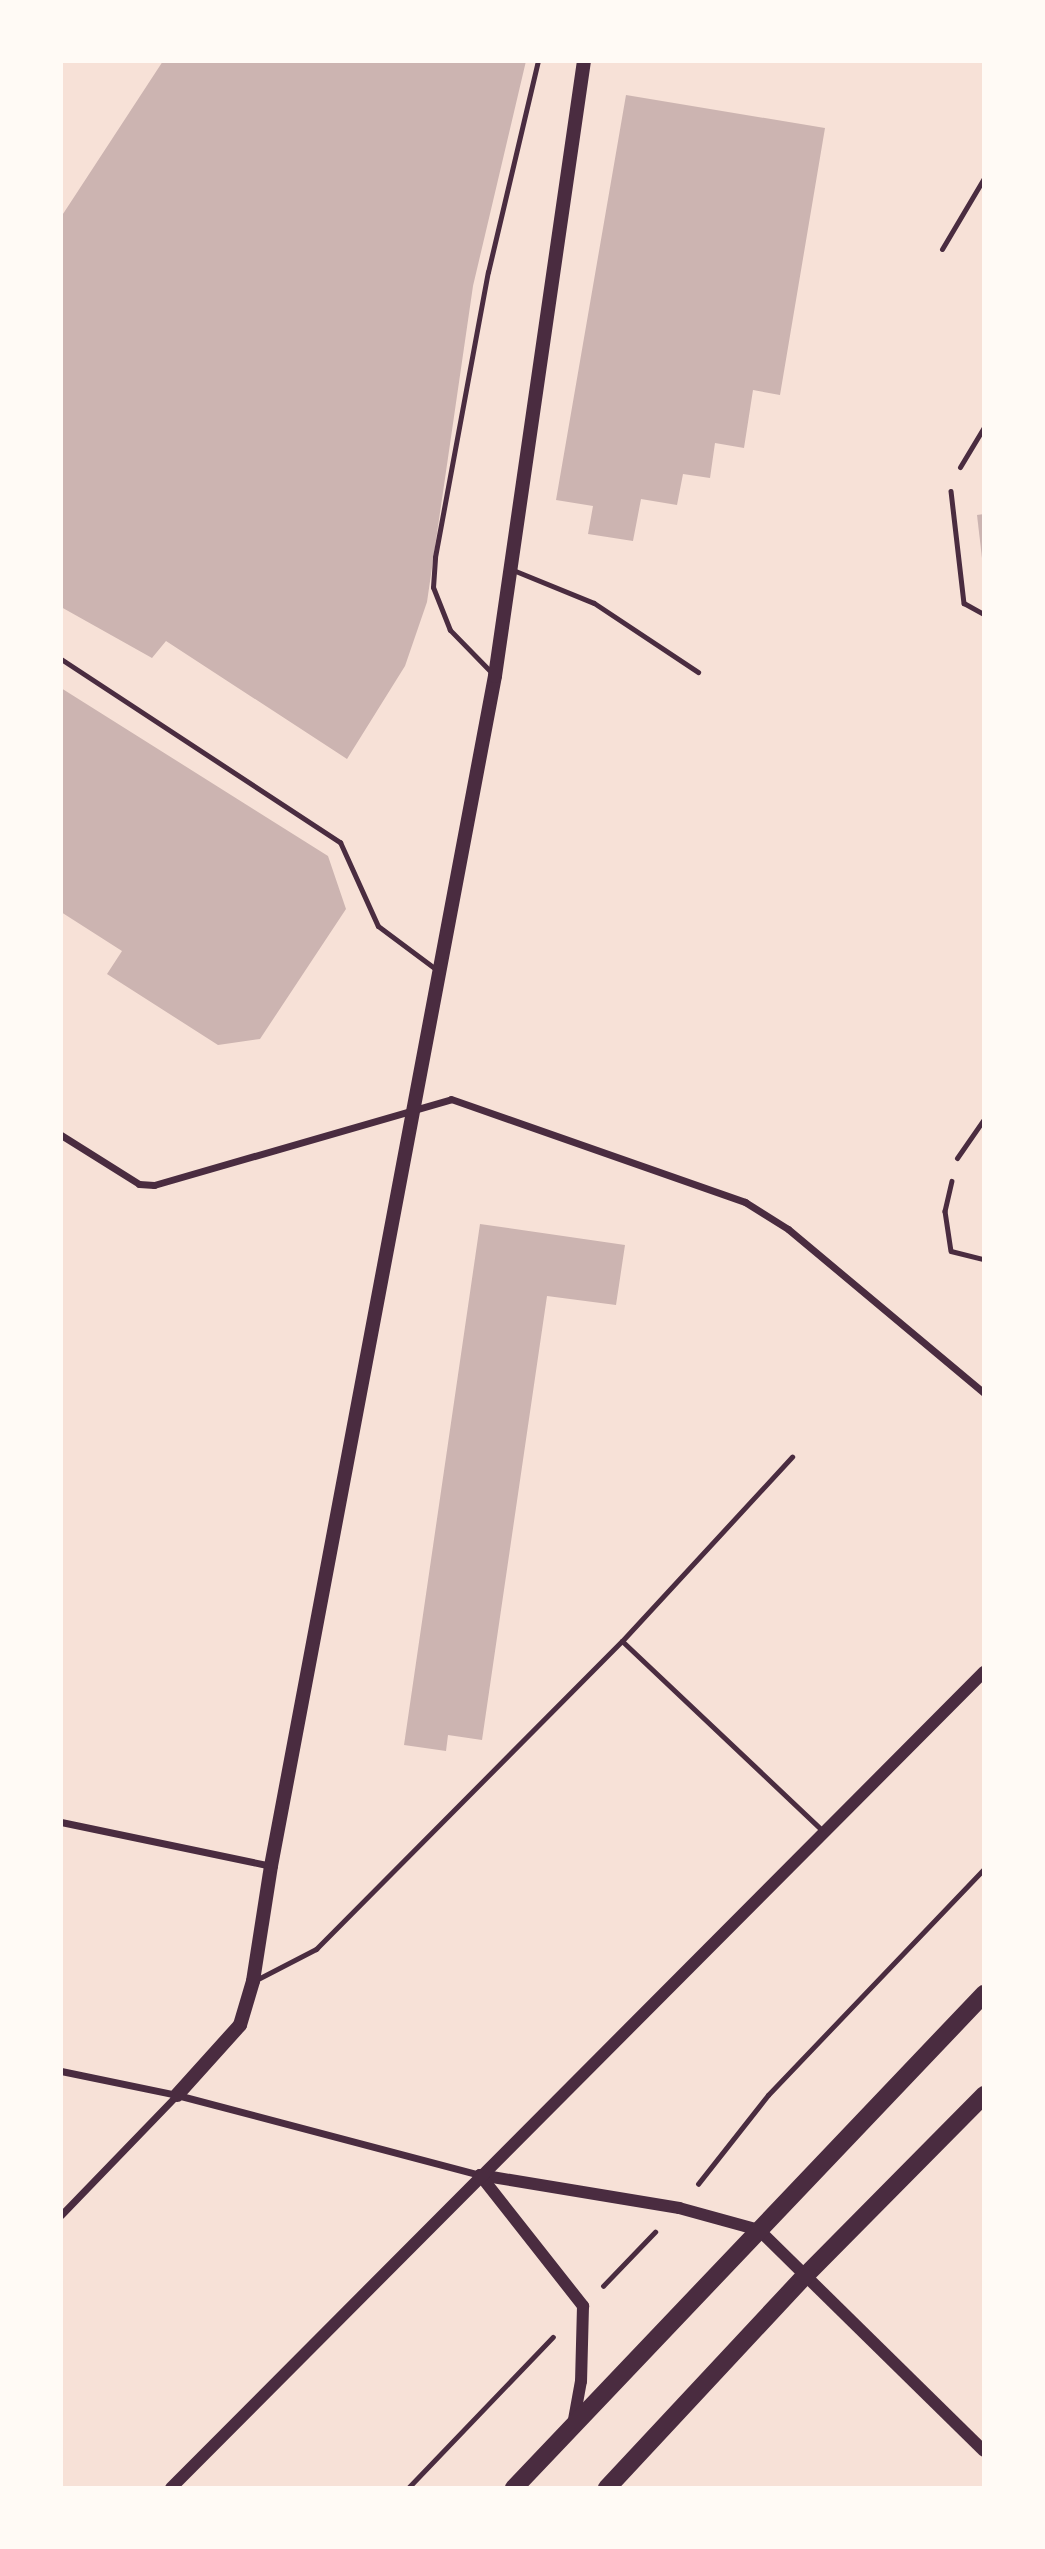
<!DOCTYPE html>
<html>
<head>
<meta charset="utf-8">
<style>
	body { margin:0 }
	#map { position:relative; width:1045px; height:2549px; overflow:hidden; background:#f7e1d7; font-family:Overpass,sans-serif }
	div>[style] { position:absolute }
	.building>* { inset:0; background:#ccb4b1 }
	.path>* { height:4.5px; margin:-2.25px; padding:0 2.25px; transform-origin:2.25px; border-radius:2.25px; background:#4a2c40 }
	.service>* { height:5px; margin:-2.5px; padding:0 2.5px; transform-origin:2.5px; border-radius:2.5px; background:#4a2c40 }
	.minor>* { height:7px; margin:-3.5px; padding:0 3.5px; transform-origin:3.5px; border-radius:3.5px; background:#4a2c40 }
	.tertiary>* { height:12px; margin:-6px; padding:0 6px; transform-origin:6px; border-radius:6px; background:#4a2c40 }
	.secondary>* { height:14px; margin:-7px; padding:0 7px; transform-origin:7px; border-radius:7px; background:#4a2c40 }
	.primary>* { height:18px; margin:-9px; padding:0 9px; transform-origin:9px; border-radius:9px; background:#4a2c40 }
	span { translate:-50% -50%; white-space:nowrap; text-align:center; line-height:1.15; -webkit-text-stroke:7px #fffaf5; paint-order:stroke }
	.frame { position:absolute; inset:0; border:63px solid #fffaf5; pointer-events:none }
</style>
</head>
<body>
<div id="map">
	<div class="building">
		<i style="clip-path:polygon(163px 61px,526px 61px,473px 286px,427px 602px,405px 666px,347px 759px,166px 641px,152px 658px,61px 607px,61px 217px)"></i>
		<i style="clip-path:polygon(626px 95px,825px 128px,780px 395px,753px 390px,744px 448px,715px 443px,710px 478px,683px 474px,677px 505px,641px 499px,633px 541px,588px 534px,593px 506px,556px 500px)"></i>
		<i style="clip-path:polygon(984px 514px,984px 558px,982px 558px,977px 515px)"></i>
		<i style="clip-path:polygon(61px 688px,328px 856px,346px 909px,260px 1039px,218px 1045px,107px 974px,122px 951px,61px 912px)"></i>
		<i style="clip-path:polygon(480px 1224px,625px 1245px,616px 1305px,547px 1296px,482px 1740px,448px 1735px,446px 1751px,404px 1745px)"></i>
	</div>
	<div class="path">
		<i style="left:951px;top:491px;width:113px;rotate:83.4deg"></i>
		<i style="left:964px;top:603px;width:23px;rotate:29deg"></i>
		<i style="left:952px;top:1181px;width:31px;rotate:103deg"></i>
		<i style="left:945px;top:1211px;width:40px;rotate:81.5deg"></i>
		<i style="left:951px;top:1251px;width:34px;rotate:14deg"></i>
		<i style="left:698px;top:2184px;width:113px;rotate:-51.8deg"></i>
		<i style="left:768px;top:2095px;width:313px;rotate:-46.3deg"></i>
		<i style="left:603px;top:2286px;width:75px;rotate:-46.1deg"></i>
		<i style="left:408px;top:2488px;width:209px;rotate:-46.2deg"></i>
	</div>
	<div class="service">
		<i style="left:942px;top:249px;width:82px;rotate:-59.4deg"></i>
		<i style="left:960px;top:467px;width:47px;rotate:-59deg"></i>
		<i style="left:513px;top:570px;width:87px;rotate:22.2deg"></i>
		<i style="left:594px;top:603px;width:125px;rotate:33.6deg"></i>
		<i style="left:61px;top:659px;width:334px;rotate:33.3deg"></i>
		<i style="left:340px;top:842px;width:92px;rotate:65.7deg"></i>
		<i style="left:378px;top:926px;width:74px;rotate:36.7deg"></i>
		<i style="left:493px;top:674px;width:62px;rotate:-134.3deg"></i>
		<i style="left:450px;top:630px;width:46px;rotate:-111.6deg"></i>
		<i style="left:433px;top:587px;width:30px;rotate:-86deg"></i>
		<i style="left:435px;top:557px;width:290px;rotate:-79.5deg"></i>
		<i style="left:488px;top:272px;width:217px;rotate:-76.7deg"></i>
		<i style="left:957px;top:1158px;width:47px;rotate:-55.3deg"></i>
		<i style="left:622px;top:1641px;width:277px;rotate:43.4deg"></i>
		<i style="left:256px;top:1980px;width:68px;rotate:-27.3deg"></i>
		<i style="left:316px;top:1949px;width:434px;rotate:-45.2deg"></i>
		<i style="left:622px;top:1641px;width:251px;rotate:-47.3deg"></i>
	</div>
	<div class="minor">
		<i style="left:61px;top:1135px;width:92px;rotate:32.1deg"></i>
		<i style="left:139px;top:1184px;width:15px;rotate:4deg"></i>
		<i style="left:154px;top:1185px;width:309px;rotate:-16.1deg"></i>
		<i style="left:451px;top:1099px;width:312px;rotate:19.3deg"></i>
		<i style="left:745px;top:1202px;width:51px;rotate:32.1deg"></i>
		<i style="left:788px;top:1229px;width:256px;rotate:39.9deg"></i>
		<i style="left:61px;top:1822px;width:215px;rotate:11.8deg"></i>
		<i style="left:61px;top:2071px;width:118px;rotate:11.7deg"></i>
		<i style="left:177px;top:2095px;width:313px;rotate:14.8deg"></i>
		<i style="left:61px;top:2215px;width:167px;rotate:-46deg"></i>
	</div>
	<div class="tertiary">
		<i style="left:480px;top:2175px;width:202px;rotate:9.4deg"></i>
		<i style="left:679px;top:2208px;width:83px;rotate:15.4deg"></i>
		<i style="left:759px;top:2230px;width:315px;rotate:44.5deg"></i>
		<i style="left:480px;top:2175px;width:167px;rotate:51.8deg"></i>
		<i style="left:583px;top:2306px;width:75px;rotate:91.5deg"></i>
		<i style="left:581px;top:2381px;width:45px;rotate:100.3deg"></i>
		<i style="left:171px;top:2488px;width:1152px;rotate:-45.11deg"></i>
	</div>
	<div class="secondary">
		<i style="left:177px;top:2095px;width:94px;rotate:-48deg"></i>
		<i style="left:240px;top:2025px;width:46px;rotate:-73.5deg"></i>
		<i style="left:253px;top:1981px;width:116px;rotate:-81.1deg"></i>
		<i style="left:271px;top:1866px;width:1211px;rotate:-79.34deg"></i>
		<i style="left:495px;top:676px;width:621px;rotate:-81.77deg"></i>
	</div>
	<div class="primary">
		<i style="left:514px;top:2488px;width:682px;rotate:-46.43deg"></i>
		<i style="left:607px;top:2488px;width:290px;rotate:-47deg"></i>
		<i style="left:805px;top:2276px;width:255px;rotate:-45.3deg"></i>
	</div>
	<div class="frame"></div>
</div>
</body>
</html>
